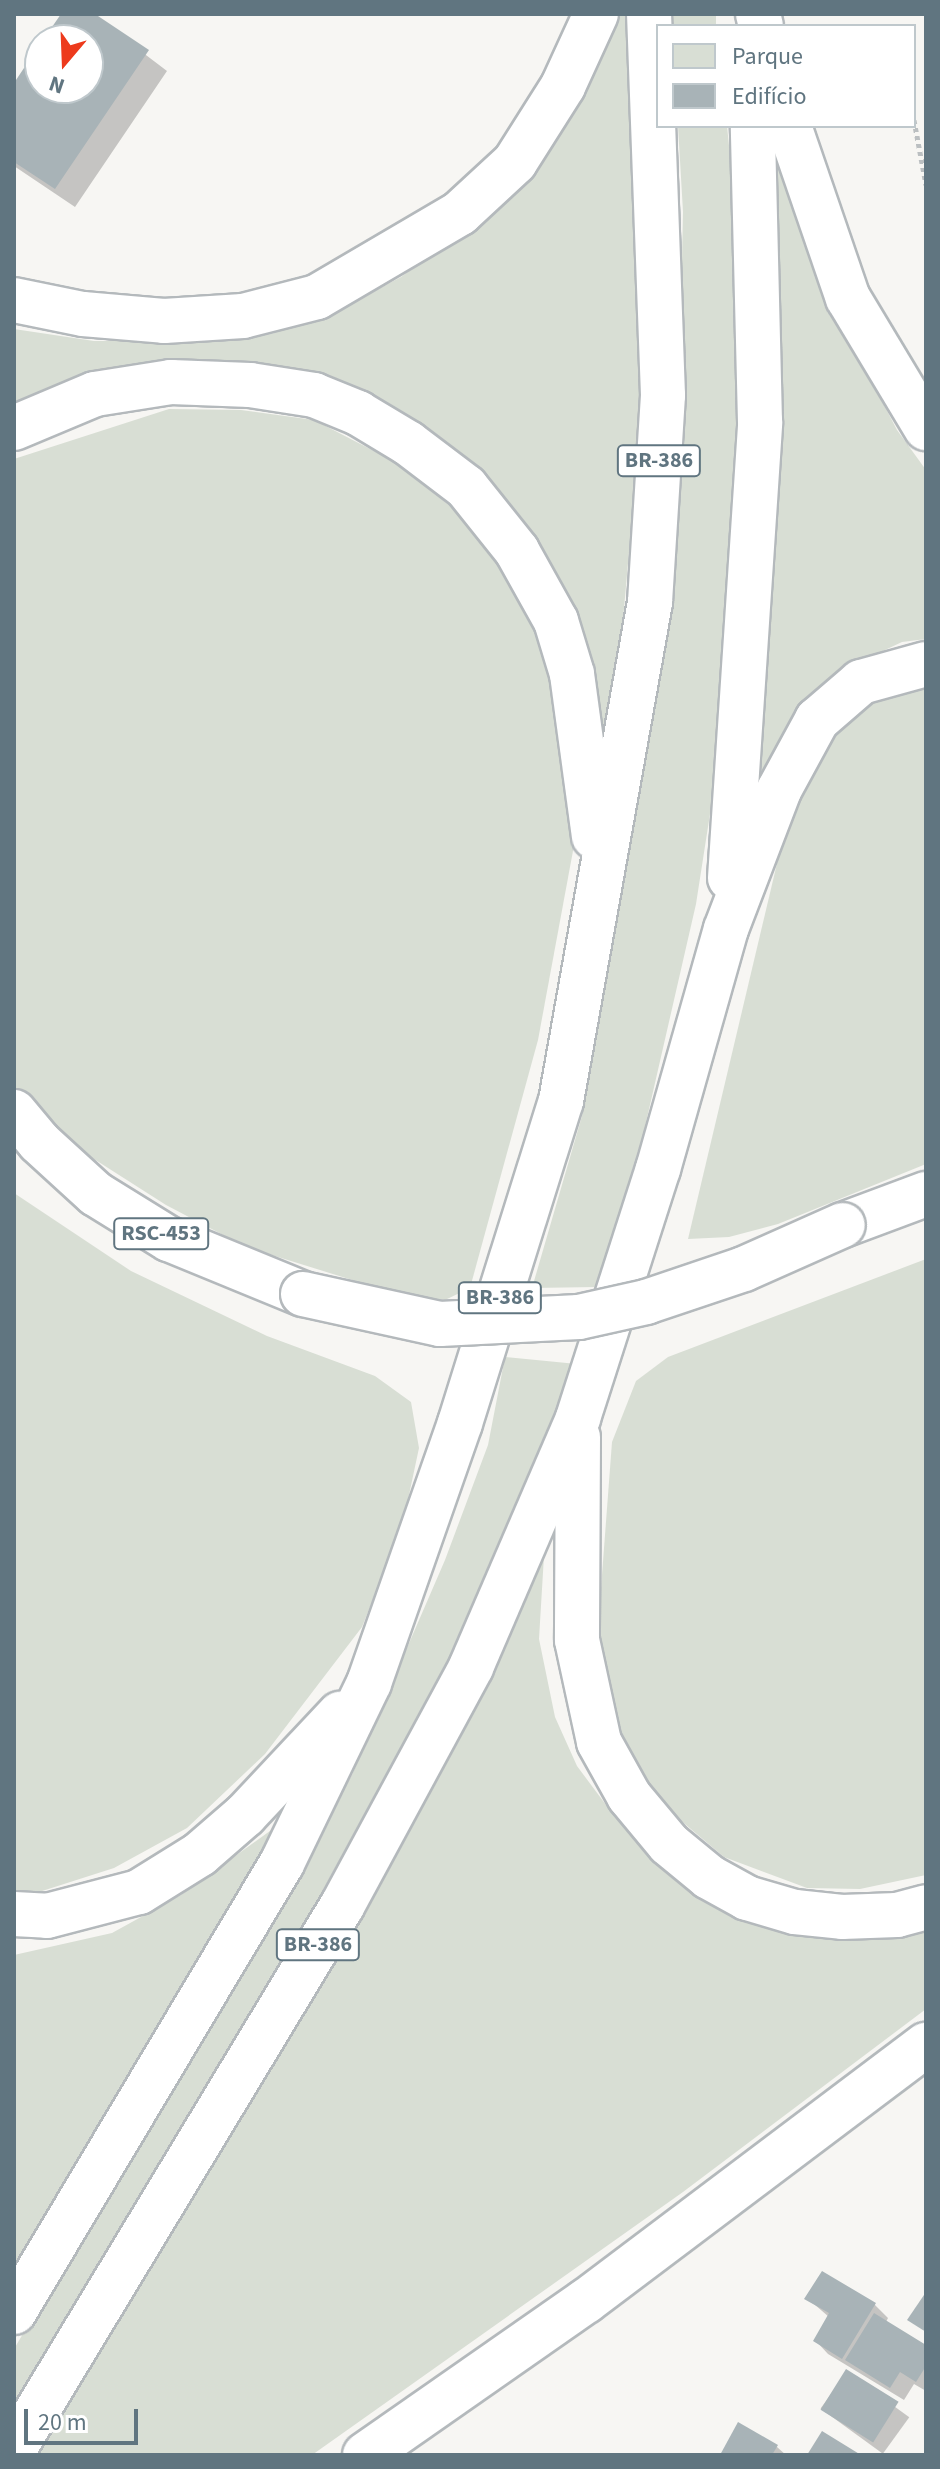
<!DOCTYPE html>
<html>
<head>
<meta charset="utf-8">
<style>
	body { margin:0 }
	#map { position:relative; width:940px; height:2469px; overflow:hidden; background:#f7f6f3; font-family:"Source Sans 3",sans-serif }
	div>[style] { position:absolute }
	.green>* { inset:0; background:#d8ded4; transform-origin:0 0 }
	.shadow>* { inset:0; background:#0003; transform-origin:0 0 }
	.building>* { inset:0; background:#a8b3b7; transform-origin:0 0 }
	.path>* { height:5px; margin-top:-2.5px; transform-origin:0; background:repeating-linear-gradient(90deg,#bbbfc1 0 4px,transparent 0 8px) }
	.roads { filter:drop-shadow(2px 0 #b4b9bc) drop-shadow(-2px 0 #b4b9bc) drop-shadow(0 2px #b4b9bc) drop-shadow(0 -2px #b4b9bc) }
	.highway>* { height:44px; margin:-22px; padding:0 22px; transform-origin:22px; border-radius:22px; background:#fff }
	.bridges { filter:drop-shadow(2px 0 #b4b9bc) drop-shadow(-2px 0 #b4b9bc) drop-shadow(0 2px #b4b9bc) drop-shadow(0 -2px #b4b9bc) }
	.highway-bridge>* { height:44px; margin:-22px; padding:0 22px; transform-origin:22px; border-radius:22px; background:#fff }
	span { translate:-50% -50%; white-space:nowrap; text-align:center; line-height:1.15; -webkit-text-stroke:8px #fff; paint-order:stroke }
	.shield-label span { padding:2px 6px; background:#fff; border:2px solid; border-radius:6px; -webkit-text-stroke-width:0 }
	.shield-label { font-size:22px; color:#607580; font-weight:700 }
	.frame { position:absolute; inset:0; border:16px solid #607580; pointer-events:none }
	.legend { position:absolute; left:656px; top:24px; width:260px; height:104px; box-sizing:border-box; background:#fff; border:2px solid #bfc8cc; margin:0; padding:10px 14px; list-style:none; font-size:24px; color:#607580 }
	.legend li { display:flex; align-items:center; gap:16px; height:40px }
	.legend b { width:40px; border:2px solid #bfc8cc }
	.north { position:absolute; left:24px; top:24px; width:80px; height:80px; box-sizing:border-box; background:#fff; border:2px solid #bfc8cc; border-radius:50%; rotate:199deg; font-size:22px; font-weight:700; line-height:32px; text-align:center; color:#607580 }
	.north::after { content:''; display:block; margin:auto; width:28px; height:36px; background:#ed3a1c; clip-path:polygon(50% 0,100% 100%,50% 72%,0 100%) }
	.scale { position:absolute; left:24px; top:2409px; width:114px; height:36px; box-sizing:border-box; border:4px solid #607580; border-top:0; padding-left:10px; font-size:24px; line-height:28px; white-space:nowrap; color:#607580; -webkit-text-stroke:6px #fff; paint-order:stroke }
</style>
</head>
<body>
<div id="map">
	<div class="green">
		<i style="clip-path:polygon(612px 14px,627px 14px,637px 127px,642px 405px,607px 801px,534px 547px,307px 380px,14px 417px,14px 329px,94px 341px,167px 341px,271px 334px,331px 314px,401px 277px,526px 185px,563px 126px)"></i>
		<i style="left:671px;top:14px;width:45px;height:12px"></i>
		<i style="clip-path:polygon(678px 126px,727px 126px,736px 214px,739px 403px,717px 769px,696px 904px,644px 1131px,597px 1287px,532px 1288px,582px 1116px,646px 760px,679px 398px,683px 212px)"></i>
		<i style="clip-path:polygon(768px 126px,838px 317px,897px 430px,926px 470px,926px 639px,902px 642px,853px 665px,814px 698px,777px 744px,754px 786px,782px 368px)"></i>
		<i style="clip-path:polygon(169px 409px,241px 410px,314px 420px,403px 466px,465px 519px,509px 571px,558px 685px,575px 840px,538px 1040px,470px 1288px,445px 1300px,394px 1293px,246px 1247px,166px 1205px,83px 1152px,14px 1095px,14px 459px)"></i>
		<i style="clip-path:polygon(926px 683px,926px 1164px,778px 1224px,729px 1237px,688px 1239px,788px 817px,824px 745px,856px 713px,900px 688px)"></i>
		<i style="clip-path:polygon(14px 1193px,131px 1271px,267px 1336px,375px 1376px,411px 1402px,419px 1448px,403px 1523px,362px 1627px,265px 1754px,187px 1828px,114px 1868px,39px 1892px,14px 1892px)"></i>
		<i style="clip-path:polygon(926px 1259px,926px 1875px,860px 1889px,807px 1888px,724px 1857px,647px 1792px,628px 1755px,608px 1703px,598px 1628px,612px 1442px,636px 1381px,668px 1357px)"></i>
		<i style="clip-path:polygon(505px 1357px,577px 1364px,455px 1649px,289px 1952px,14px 2407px,14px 2349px,352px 1775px,445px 1560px,488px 1445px)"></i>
		<i style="clip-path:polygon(545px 1539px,539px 1639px,555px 1717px,577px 1766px,615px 1817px,656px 1857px,926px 1927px,926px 2009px,683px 2192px,312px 2455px,30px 2455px)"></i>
		<i style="clip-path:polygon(281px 1823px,14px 2277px,14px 1955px,112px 1933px,181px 1895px)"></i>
	</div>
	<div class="shadow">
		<i style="clip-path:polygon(63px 14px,92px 14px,167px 71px,75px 207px,14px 166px,14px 86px,40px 48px,40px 88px,88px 88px,88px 40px,45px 40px)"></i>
		<i style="clip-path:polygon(807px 2298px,875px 2305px,888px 2318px,886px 2322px,926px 2347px,926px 2391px,914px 2384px,904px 2400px,828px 2354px,815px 2340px,829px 2317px)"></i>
		<i style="left:847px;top:2372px;width:77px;height:45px;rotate:36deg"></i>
		<i style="clip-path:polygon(739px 2425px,777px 2447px,786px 2455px,722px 2455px)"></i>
	</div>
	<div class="building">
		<i style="clip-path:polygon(61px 14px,95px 14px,149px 50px,55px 189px,14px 162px,14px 83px,40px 44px,40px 88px,88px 88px,88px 40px,43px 40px)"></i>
		<i style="clip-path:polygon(822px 2271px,876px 2303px,842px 2359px,813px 2341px,829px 2313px,804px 2299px)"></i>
		<i style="clip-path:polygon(926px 2292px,926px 2332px,907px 2320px)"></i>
		<i style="clip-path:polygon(874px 2313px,926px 2345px,926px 2366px,916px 2382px,900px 2372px,890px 2388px,845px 2360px)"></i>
		<i style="left:846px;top:2369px;width:62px;height:48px;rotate:32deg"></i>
		<i style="clip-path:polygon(738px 2422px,778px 2445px,772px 2455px,720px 2455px)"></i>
		<i style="clip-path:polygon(822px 2431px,861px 2455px,807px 2455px)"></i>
	</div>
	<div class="path">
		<i style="left:914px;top:120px;width:66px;rotate:79.5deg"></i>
	</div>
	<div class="roads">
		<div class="highway">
			<i style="left:758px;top:14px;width:12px;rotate:76deg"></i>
			<i style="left:789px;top:126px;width:182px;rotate:71.1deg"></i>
			<i style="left:848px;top:298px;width:152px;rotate:59deg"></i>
			<i style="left:14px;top:300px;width:70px;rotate:11.5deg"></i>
			<i style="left:83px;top:314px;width:81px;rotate:4.9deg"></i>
			<i style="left:164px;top:321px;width:79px;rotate:-3.6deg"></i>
			<i style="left:243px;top:316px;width:76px;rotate:-14.4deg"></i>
			<i style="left:317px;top:297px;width:166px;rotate:-30.4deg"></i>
			<i style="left:460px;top:213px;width:75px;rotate:-42.8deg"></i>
			<i style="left:515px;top:162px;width:90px;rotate:-57.7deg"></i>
			<i style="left:563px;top:86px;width:79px;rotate:-65.4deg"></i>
			<i style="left:14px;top:428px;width:88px;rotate:-22.8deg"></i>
			<i style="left:95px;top:394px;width:77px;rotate:-9deg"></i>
			<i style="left:171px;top:382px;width:79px;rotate:2.2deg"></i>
			<i style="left:250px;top:385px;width:65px;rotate:8.9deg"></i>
			<i style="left:314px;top:395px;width:48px;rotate:22.2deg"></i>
			<i style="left:358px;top:413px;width:58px;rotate:31deg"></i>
			<i style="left:408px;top:443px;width:73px;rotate:37.2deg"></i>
			<i style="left:466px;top:487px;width:82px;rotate:51.4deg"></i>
			<i style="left:517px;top:551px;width:80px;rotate:60.9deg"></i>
			<i style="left:556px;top:621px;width:55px;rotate:73.2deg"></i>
			<i style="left:572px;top:674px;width:164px;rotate:82.3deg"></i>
			<i style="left:730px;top:878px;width:457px;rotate:-86.2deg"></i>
			<i style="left:760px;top:422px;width:296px;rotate:-91.4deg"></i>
			<i style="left:14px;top:1112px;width:39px;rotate:50deg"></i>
			<i style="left:39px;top:1142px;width:77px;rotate:42.4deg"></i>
			<i style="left:96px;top:1194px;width:86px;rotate:31.7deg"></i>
			<i style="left:169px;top:1239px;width:145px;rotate:22.3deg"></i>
			<i style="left:843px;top:1225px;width:89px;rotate:-20.5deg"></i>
			<i style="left:578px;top:1437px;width:203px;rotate:90.3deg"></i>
			<i style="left:577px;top:1640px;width:104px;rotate:77.8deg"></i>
			<i style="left:599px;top:1742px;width:62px;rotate:60.9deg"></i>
			<i style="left:629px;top:1796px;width:62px;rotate:50.2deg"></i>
			<i style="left:669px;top:1844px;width:52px;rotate:39.5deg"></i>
			<i style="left:709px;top:1877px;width:43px;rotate:28.9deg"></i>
			<i style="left:747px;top:1898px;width:50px;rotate:16.3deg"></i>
			<i style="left:795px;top:1912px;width:47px;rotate:6.1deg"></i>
			<i style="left:842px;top:1917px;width:55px;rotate:-2.1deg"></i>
			<i style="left:897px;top:1915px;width:30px;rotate:-15deg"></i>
			<i style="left:14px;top:1914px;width:33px;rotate:3deg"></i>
			<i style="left:47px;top:1916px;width:95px;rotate:-14.6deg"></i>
			<i style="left:139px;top:1892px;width:72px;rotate:-31.9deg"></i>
			<i style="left:200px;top:1854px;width:60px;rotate:-40.9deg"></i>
			<i style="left:245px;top:1815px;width:139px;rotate:-46.8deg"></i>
			<i style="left:14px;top:2312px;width:523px;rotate:-59.17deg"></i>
			<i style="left:282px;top:1863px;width:200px;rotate:-64.2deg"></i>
			<i style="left:369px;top:1683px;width:275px;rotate:-70.7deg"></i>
			<i style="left:460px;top:1423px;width:337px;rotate:-72.6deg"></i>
			<i style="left:561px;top:1101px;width:507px;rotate:-79.89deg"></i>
			<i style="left:650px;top:602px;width:207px;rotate:-86.4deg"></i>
			<i style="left:663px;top:395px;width:381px;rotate:-92.1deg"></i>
			<i style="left:14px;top:2449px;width:634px;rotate:-58.87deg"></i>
			<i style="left:342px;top:1906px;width:272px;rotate:-61.6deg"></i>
			<i style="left:471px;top:1667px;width:271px;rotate:-66.7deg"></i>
			<i style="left:578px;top:1418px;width:262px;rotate:-72.2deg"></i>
			<i style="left:658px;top:1169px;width:249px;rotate:-74.2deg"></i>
			<i style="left:726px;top:929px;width:149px;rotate:-69.1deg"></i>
			<i style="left:779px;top:790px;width:80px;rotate:-61.5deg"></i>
			<i style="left:817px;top:720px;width:58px;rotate:-40.8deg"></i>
			<i style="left:861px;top:682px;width:67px;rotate:-15.5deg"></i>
			<i style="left:365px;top:2455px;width:269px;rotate:-34.9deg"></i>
			<i style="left:586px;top:2301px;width:426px;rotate:-37deg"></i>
		</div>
	</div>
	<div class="bridges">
		<div class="highway-bridge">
			<i style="left:303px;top:1294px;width:140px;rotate:12.4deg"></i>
			<i style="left:440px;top:1324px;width:139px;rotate:-2.9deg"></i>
			<i style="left:579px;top:1317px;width:69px;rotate:-12.6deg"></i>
			<i style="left:646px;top:1302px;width:103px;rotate:-18.6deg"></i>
			<i style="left:744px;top:1269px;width:108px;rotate:-24deg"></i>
		</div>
	</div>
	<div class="shield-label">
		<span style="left:659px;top:461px">BR-386</span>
		<span style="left:161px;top:1234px">RSC-453</span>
		<span style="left:500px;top:1298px">BR-386</span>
		<span style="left:318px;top:1945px">BR-386</span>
	</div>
	<div class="frame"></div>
	<ul class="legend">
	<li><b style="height:22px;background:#d8ded4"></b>Parque</li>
	<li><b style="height:22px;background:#a8b3b7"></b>Edifício</li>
	</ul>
	<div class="north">N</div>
	<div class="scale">20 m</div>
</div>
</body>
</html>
